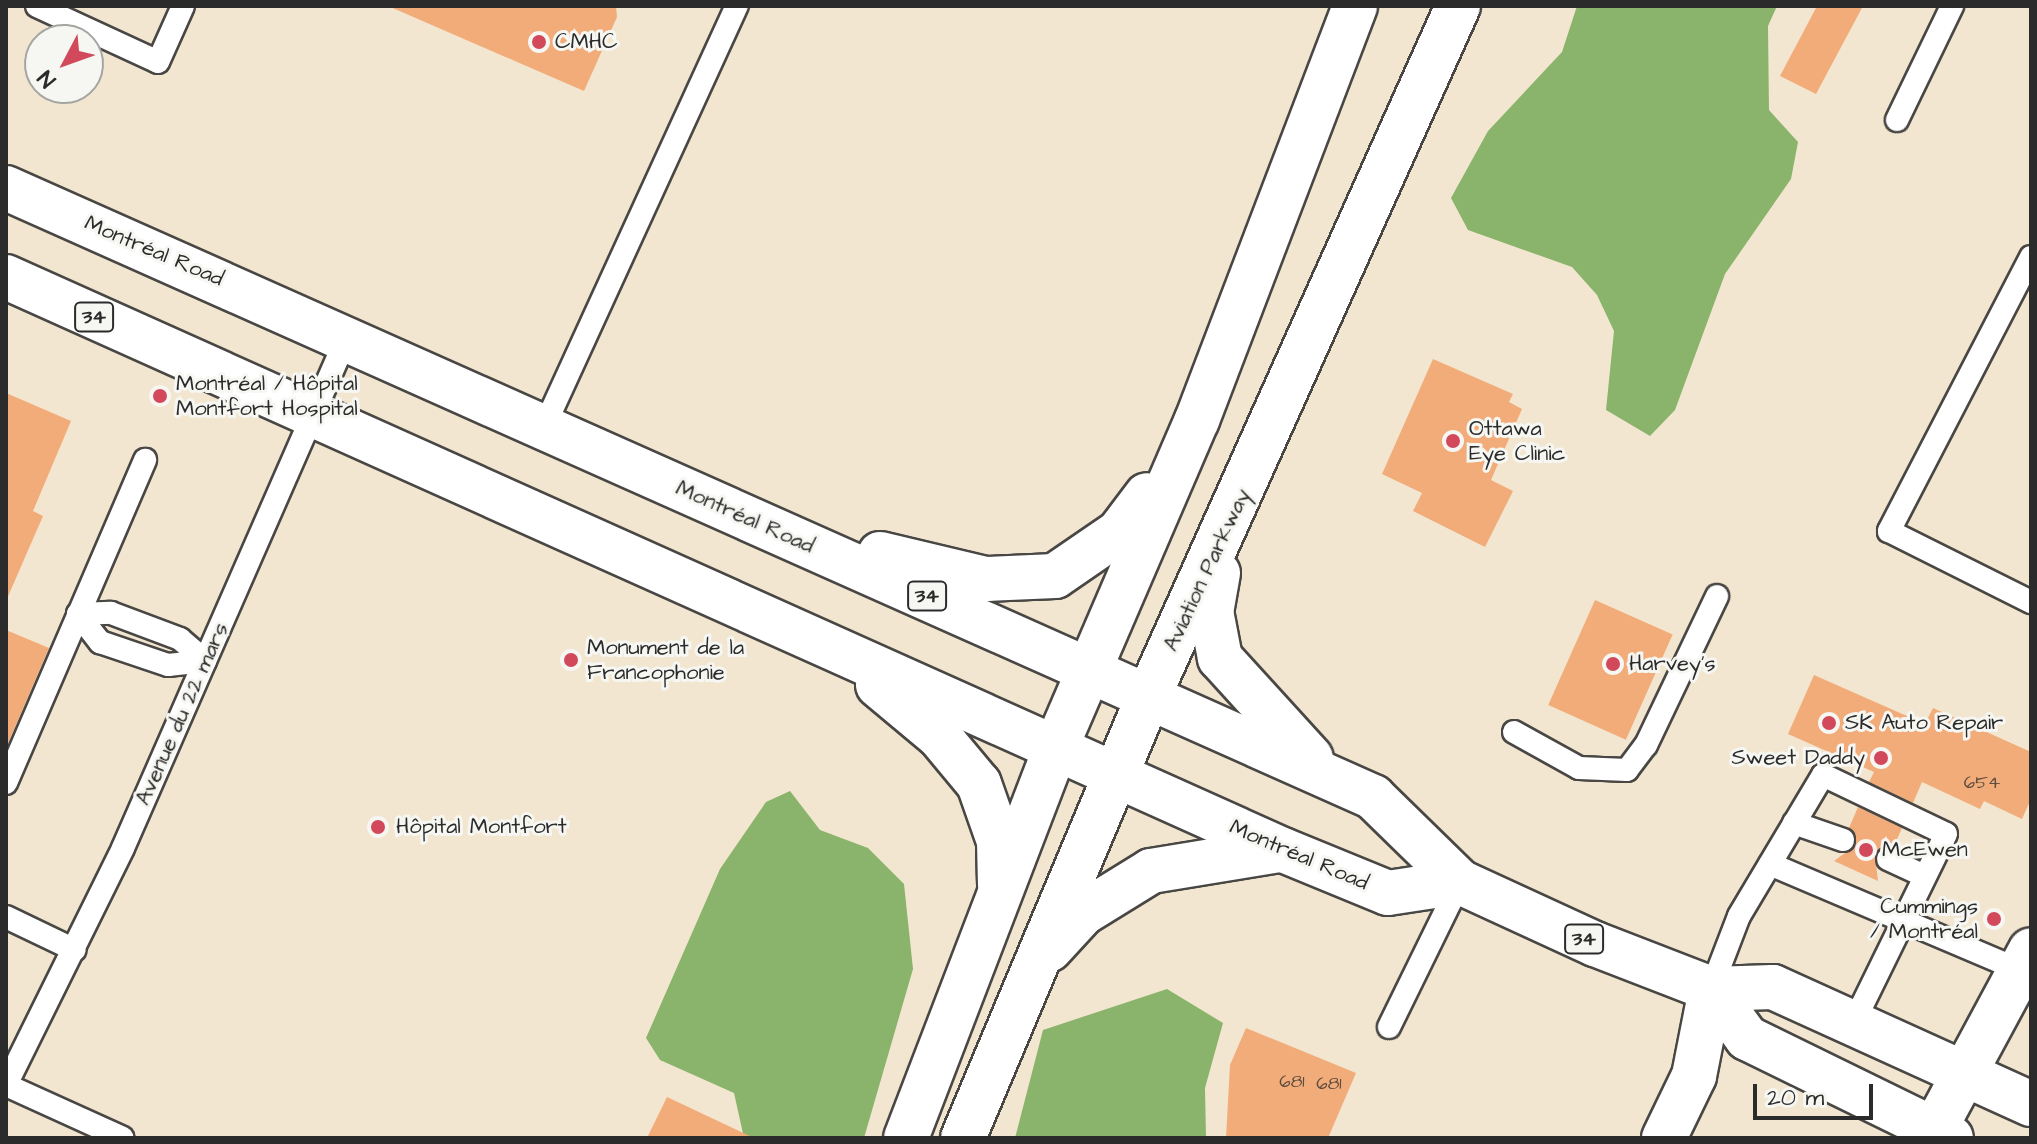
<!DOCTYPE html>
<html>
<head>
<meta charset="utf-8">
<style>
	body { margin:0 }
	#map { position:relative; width:2037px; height:1144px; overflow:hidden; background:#f2e6d0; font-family:"Architects Daughter",sans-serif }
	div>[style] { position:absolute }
	.forest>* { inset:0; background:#8ab46b }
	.building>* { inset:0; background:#f2ac79; transform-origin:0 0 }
	.roads { filter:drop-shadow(2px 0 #494744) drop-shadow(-2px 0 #494744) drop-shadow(0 2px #494744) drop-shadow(0 -2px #494744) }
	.service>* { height:22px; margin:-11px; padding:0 11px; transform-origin:11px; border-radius:11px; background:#fff }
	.minor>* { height:44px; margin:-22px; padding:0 22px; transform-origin:22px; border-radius:22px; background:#fff }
	.tertiary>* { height:44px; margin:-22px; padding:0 22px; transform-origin:22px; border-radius:22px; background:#fff }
	.primary>* { height:44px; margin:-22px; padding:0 22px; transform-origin:22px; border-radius:22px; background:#fff }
	.dots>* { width:22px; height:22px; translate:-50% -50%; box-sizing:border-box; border:4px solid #f6f6f2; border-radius:50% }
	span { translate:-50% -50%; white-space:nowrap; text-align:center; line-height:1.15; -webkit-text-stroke:6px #f6f6f2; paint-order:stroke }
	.number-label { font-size:18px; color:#5d4b3e }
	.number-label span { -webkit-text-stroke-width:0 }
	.shield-label span { padding:2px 6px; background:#f6f6f2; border:2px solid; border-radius:6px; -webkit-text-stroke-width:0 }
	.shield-label { font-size:20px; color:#2b2b2b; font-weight:700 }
	.poi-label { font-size:22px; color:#2b2b2b }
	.left { translate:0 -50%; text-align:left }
	.right { translate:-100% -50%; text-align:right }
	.street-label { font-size:22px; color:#2b2b2b }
	.frame { position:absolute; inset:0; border:8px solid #2b2b2b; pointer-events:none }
	.north { position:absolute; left:24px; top:24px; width:80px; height:80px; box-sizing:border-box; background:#f6f6f2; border:2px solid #a5a5a2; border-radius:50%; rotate:229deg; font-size:22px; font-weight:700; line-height:32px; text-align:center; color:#2b2b2b }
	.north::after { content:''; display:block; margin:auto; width:28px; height:36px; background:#d1495b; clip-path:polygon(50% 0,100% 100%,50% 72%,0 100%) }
	.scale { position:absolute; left:1753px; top:1084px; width:120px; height:36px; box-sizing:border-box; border:4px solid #2b2b2b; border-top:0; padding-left:10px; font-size:24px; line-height:28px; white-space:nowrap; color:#2b2b2b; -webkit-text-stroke:6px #f6f6f2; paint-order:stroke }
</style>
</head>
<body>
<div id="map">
	<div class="forest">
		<i style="clip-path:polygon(1577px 6px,1777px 6px,1768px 26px,1769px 110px,1798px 142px,1791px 179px,1725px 274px,1675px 410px,1650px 436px,1606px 410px,1614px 331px,1597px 295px,1572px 267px,1468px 230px,1451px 198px,1488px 131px,1562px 52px)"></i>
		<i style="clip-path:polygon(790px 791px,820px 830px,868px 848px,904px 884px,913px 969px,864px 1138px,744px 1138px,734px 1093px,660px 1060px,646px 1038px,720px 869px,766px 802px)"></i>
		<i style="clip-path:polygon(1167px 989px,1223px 1023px,1205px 1088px,1206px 1138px,1015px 1138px,1043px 1030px)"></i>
	</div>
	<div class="building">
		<i style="clip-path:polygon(388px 6px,616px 6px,617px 17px,584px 91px)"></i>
		<i style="clip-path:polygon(1817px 6px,1863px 6px,1816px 94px,1780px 76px)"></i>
		<i style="clip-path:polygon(1433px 359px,1513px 394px,1509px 402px,1522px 409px,1491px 480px,1513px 491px,1485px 547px,1413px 511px,1422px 493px,1382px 474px)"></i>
		<i style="clip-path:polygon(6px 393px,71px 421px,33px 511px,43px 516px,6px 601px)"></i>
		<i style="left:1595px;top:600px;width:85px;height:115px;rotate:24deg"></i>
		<i style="clip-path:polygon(6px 630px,49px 648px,6px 748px)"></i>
		<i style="clip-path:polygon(1814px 675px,1925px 724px,1933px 708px,2031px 752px,2031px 799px,2022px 819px,1984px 801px,1980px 809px,1922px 782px,1913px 803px,1869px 782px,1874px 772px,1788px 734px)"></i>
		<i style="clip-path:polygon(1858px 807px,1902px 828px,1894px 846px,1875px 854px,1878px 881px,1834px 861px,1856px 845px,1849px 828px)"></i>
		<i style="clip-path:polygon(1246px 1028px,1356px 1073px,1328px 1138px,1226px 1138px,1230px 1065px)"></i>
		<i style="clip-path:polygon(667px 1097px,754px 1138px,647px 1138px)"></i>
	</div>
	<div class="roads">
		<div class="service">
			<i style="left:37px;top:6px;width:133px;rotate:24.8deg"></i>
			<i style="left:158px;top:62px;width:61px;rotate:-65.9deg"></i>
			<i style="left:1897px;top:120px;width:127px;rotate:-64.2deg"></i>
			<i style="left:2031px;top:257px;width:309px;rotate:117.4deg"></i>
			<i style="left:1889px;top:531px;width:159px;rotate:26.6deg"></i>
			<i style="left:544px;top:427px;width:463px;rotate:-65.4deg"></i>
			<i style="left:78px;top:614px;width:36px;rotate:52deg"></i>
			<i style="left:100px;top:642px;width:72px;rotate:18.7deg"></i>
			<i style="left:168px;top:665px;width:37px;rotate:-6deg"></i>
			<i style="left:78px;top:614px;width:33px;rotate:-2deg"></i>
			<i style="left:111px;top:613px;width:74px;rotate:20.6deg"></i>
			<i style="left:180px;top:639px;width:33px;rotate:41deg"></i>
			<i style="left:1514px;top:732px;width:74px;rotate:29deg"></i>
			<i style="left:1579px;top:768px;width:48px;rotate:2.4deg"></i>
			<i style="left:1627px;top:770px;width:31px;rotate:-53deg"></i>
			<i style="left:1646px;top:745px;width:165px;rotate:-64.5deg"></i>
			<i style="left:6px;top:783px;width:352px;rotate:-66.7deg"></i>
			<i style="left:1794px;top:823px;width:52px;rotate:19.1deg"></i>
			<i style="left:1888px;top:859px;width:40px;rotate:25deg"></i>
			<i style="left:1770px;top:864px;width:272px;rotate:23deg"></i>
			<i style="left:6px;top:917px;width:76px;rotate:25.6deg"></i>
			<i style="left:1711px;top:989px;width:78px;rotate:-69deg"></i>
			<i style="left:1739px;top:916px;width:164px;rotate:-59.2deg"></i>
			<i style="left:1823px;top:775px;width:136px;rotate:25.6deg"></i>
			<i style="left:1946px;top:834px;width:212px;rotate:116.1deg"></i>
			<i style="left:1389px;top:1027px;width:161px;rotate:-63.9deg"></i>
			<i style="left:6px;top:1085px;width:264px;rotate:-63.7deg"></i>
			<i style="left:123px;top:848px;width:558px;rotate:-66.33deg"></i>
			<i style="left:6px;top:1085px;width:128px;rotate:24.4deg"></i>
		</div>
		<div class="minor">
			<i style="left:1664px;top:1138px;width:69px;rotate:-64.2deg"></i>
			<i style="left:1694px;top:1076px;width:89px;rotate:-78.9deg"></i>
		</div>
		<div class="tertiary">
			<i style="left:1934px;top:1130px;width:204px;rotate:-61.7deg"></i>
		</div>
		<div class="primary">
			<i style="left:6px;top:188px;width:1497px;rotate:24.01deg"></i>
			<i style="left:1373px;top:797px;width:122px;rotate:44.3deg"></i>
			<i style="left:1460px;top:882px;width:149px;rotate:24.7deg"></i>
			<i style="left:1595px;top:944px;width:124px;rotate:21.2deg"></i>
			<i style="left:1711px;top:989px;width:62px;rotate:-1.8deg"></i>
			<i style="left:1773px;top:987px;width:283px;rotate:24.4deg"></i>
			<i style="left:6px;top:277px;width:1400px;rotate:24.17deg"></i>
			<i style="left:1283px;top:850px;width:113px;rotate:22.3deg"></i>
			<i style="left:1388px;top:893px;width:73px;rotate:-8.7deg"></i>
			<i style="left:880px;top:554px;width:109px;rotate:13.3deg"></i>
			<i style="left:986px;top:579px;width:69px;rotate:-2.5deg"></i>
			<i style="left:1055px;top:576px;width:78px;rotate:-34.5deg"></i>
			<i style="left:1119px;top:532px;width:46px;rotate:-52.9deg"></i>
			<i style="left:1218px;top:573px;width:39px;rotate:100deg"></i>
			<i style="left:1211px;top:611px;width:48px;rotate:79.2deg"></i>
			<i style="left:1220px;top:658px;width:135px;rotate:47.7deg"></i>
			<i style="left:878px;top:685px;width:80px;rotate:39.9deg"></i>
			<i style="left:939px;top:736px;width:62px;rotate:50.2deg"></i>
			<i style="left:979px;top:784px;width:60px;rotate:70.7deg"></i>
			<i style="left:999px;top:841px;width:44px;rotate:88.7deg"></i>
			<i style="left:1050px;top:949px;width:49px;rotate:-47.5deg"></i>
			<i style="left:1083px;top:913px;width:80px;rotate:-31.7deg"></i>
			<i style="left:1151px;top:871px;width:130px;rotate:-9.3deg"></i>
			<i style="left:1711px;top:989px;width:61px;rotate:53.7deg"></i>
			<i style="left:1747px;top:1038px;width:227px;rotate:26.1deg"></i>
			<i style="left:906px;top:1138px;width:419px;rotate:-69deg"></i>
			<i style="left:1056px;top:747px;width:356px;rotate:-66.7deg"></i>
			<i style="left:1197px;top:420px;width:443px;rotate:-69.1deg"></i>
			<i style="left:963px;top:1138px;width:480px;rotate:-67.2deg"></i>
			<i style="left:1149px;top:695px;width:755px;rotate:-65.84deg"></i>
		</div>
	</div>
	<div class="dots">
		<i style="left:539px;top:42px;background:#d1495b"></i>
		<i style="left:160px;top:396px;background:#d1495b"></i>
		<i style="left:1453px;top:441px;background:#d1495b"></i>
		<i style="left:571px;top:660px;background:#d1495b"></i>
		<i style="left:1613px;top:664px;background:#d1495b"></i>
		<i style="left:1829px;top:723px;background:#d1495b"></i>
		<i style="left:1881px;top:758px;background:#d1495b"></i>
		<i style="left:378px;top:827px;background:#d1495b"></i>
		<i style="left:1866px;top:850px;background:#d1495b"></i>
		<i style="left:1994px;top:919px;background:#d1495b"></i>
	</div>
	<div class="number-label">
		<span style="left:1982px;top:783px">654</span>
		<span style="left:1292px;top:1082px">681</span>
		<span style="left:1329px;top:1084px">681</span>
	</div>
	<div class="shield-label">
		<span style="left:94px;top:317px">34</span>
		<span style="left:927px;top:596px">34</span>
		<span style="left:1584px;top:939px">34</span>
	</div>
	<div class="poi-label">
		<span class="left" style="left:555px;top:42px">CMHC</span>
		<span class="left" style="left:176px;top:396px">Montréal / Hôpital<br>Montfort Hospital</span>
		<span class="left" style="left:1469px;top:441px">Ottawa<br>Eye Clinic</span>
		<span class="left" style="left:587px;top:660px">Monument de la<br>Francophonie</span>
		<span class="left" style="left:1629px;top:664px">Harvey's</span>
		<span class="left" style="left:1845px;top:723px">SK Auto Repair</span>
		<span class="right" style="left:1865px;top:758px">Sweet Daddy</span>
		<span class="left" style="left:396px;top:827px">Hôpital Montfort</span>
		<span class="left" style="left:1882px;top:850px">McEwen</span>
		<span class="right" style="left:1978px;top:919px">Cummings<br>/ Montréal</span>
	</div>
	<div class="street-label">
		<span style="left:154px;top:251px;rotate:23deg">Montréal Road</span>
		<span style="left:745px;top:517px;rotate:24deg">Montréal Road</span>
		<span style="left:1207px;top:570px;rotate:-65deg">Aviation Parkway</span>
		<span style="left:182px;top:714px;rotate:-66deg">Avenue du 22 mars</span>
		<span style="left:1299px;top:855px;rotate:23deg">Montréal Road</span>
	</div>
	<div class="frame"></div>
	<div class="north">N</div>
	<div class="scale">20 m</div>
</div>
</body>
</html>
